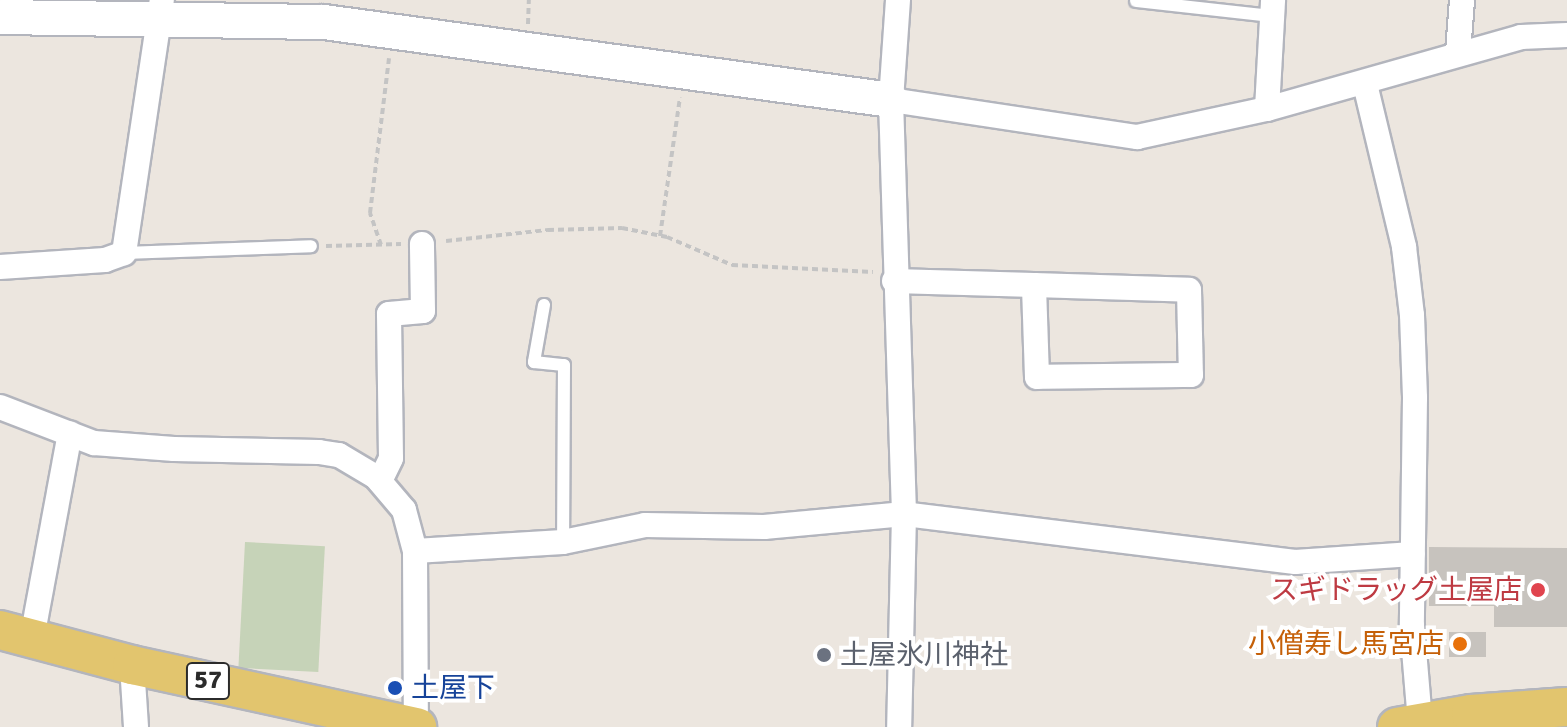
<!DOCTYPE html>
<html>
<head>
<meta charset="utf-8">
<style>
	body { margin:0 }
	#map { position:relative; width:1567px; height:727px; overflow:hidden; background:#ece6df; font-family:Signika,"Noto Sans JP",sans-serif }
	div>[style] { position:absolute }
	.cemetery>* { inset:0; background:#c6d3b8; transform-origin:0 0 }
	.building>* { inset:0; background:#c7c3be; transform-origin:0 0 }
	.path>* { height:4px; margin-top:-2px; transform-origin:0; background:repeating-linear-gradient(90deg,#c4c4c4 0 6px,transparent 0 10px) }
	.roads { filter:drop-shadow(2px 0 #b3b5bd) drop-shadow(-2px 0 #b3b5bd) drop-shadow(0 2px #b3b5bd) drop-shadow(0 -2px #b3b5bd) }
	.lane>* { height:12px; margin:-6px; padding:0 6px; transform-origin:6px; border-radius:6px; background:#fff }
	.street>* { height:24px; margin:-12px; padding:0 12px; transform-origin:12px; border-radius:12px; background:#fff }
	.secondary>* { height:34px; margin:-17px; padding:0 17px; transform-origin:17px; border-radius:17px; background:#fff }
	.primary>* { height:38px; margin:-19px; padding:0 19px; transform-origin:19px; border-radius:19px; background:#e2c56e }
	.dots>* { width:22px; height:22px; translate:-50% -50%; box-sizing:border-box; border:4px solid #fff; border-radius:50% }
	span { translate:-50% -50%; white-space:nowrap; text-align:center; line-height:1.15; -webkit-text-stroke:8px #fff; paint-order:stroke }
	.shield-label span { padding:2px 6px; background:#fff; border:2px solid; border-radius:6px; -webkit-text-stroke-width:0 }
	.shield-label { font-size:26px; color:#2b2b2b; font-weight:700 }
	.health-label { font-size:28px; color:#be3a42 }
	.right { translate:-100% -50%; text-align:right }
	.food-label { font-size:28px; color:#c56008 }
	.worship-label { font-size:28px; color:#5b616d }
	.left { translate:0 -50%; text-align:left }
	.transit-label { font-size:28px; color:#164399 }
</style>
</head>
<body>
<div id="map">
	<div class="cemetery">
		<i style="left:245px;top:542px;width:80px;height:126px;rotate:3deg"></i>
	</div>
	<div class="building">
		<i style="clip-path:polygon(1429px 547px,1567px 548px,1567px 627px,1494px 627px,1494px 606px,1429px 606px)"></i>
		<i style="left:1449px;top:632px;width:37px;height:25px"></i>
	</div>
	<div class="path">
		<i style="left:528px;top:24px;width:24px;rotate:-88deg"></i>
		<i style="left:660px;top:236px;width:140px;rotate:-81.8deg"></i>
		<i style="left:446px;top:241px;width:103px;rotate:-6.2deg"></i>
		<i style="left:548px;top:230px;width:74px;rotate:-1.5deg"></i>
		<i style="left:622px;top:228px;width:46px;rotate:11.3deg"></i>
		<i style="left:667px;top:237px;width:71px;rotate:23.3deg"></i>
		<i style="left:732px;top:265px;width:141px;rotate:2.8deg"></i>
		<i style="left:381px;top:245px;width:34px;rotate:-109deg"></i>
		<i style="left:370px;top:213px;width:156px;rotate:-83deg"></i>
		<i style="left:326px;top:246px;width:75px;rotate:-1.5deg"></i>
	</div>
	<div class="roads">
		<div class="lane">
			<i style="left:1136px;top:1px;width:137px;rotate:6.3deg"></i>
			<i style="left:124px;top:253px;width:187px;rotate:-2.1deg"></i>
			<i style="left:544px;top:305px;width:58px;rotate:100deg"></i>
			<i style="left:534px;top:362px;width:30px;rotate:6deg"></i>
			<i style="left:564px;top:365px;width:177px;rotate:90.3deg"></i>
		</div>
		<div class="street">
			<i style="left:898px;top:0;width:100px;rotate:94deg"></i>
			<i style="left:891px;top:100px;width:414px;rotate:88.2deg"></i>
			<i style="left:904px;top:514px;width:213px;rotate:91.3deg"></i>
			<i style="left:1458px;top:52px;width:52px;rotate:-85.6deg"></i>
			<i style="left:1365px;top:84px;width:168px;rotate:76.5deg"></i>
			<i style="left:1404px;top:247px;width:68px;rotate:83.3deg"></i>
			<i style="left:1412px;top:315px;width:83px;rotate:87.9deg"></i>
			<i style="left:1415px;top:398px;width:228px;rotate:90.8deg"></i>
			<i style="left:1412px;top:626px;width:95px;rotate:85.2deg"></i>
			<i style="left:891px;top:100px;width:249px;rotate:8.6deg"></i>
			<i style="left:1137px;top:137px;width:133px;rotate:-12.2deg"></i>
			<i style="left:1267px;top:109px;width:264px;rotate:-15.8deg"></i>
			<i style="left:1521px;top:37px;width:46px;rotate:-2.5deg"></i>
			<i style="left:1267px;top:109px;width:109px;rotate:-86.8deg"></i>
			<i style="left:0;top:267px;width:105px;rotate:-3.8deg"></i>
			<i style="left:105px;top:260px;width:20px;rotate:-20deg"></i>
			<i style="left:124px;top:253px;width:256px;rotate:-81.5deg"></i>
			<i style="left:894px;top:281px;width:140px;rotate:1.6deg"></i>
			<i style="left:1034px;top:285px;width:155px;rotate:1.8deg"></i>
			<i style="left:1189px;top:290px;width:85px;rotate:88.7deg"></i>
			<i style="left:1191px;top:375px;width:154px;rotate:179.3deg"></i>
			<i style="left:1037px;top:377px;width:92px;rotate:-91.9deg"></i>
			<i style="left:0;top:407px;width:101px;rotate:21deg"></i>
			<i style="left:94px;top:443px;width:80px;rotate:4.3deg"></i>
			<i style="left:174px;top:449px;width:145px;rotate:1.2deg"></i>
			<i style="left:319px;top:452px;width:20px;rotate:9deg"></i>
			<i style="left:339px;top:455px;width:43px;rotate:30.7deg"></i>
			<i style="left:376px;top:477px;width:43px;rotate:49.7deg"></i>
			<i style="left:404px;top:510px;width:42px;rotate:75deg"></i>
			<i style="left:415px;top:551px;width:176px;rotate:89.7deg"></i>
			<i style="left:380px;top:481px;width:25px;rotate:-64deg"></i>
			<i style="left:391px;top:458px;width:144px;rotate:-90.8deg"></i>
			<i style="left:389px;top:314px;width:34px;rotate:-5deg"></i>
			<i style="left:423px;top:311px;width:67px;rotate:-90.9deg"></i>
			<i style="left:415px;top:551px;width:148px;rotate:-3.5deg"></i>
			<i style="left:563px;top:542px;width:84px;rotate:-11.7deg"></i>
			<i style="left:645px;top:525px;width:119px;rotate:1deg"></i>
			<i style="left:764px;top:527px;width:141px;rotate:-5.3deg"></i>
			<i style="left:904px;top:514px;width:394px;rotate:7deg"></i>
			<i style="left:1295px;top:562px;width:118px;rotate:-3.9deg"></i>
			<i style="left:32px;top:638px;width:208px;rotate:-79.5deg"></i>
			<i style="left:132px;top:665px;width:62px;rotate:86.3deg"></i>
		</div>
		<div class="secondary">
			<i style="left:0;top:17px;width:324px;rotate:0.9deg"></i>
			<i style="left:324px;top:22px;width:572px;rotate:7.83deg"></i>
		</div>
		<div class="primary">
			<i style="left:0;top:630px;width:137px;rotate:14.9deg"></i>
			<i style="left:132px;top:665px;width:292px;rotate:12.3deg"></i>
			<i style="left:1397px;top:727px;width:75px;rotate:-10deg"></i>
			<i style="left:1471px;top:714px;width:96px;rotate:-4.2deg"></i>
		</div>
	</div>
	<div class="dots">
		<i style="left:1538px;top:590px;background:#e0444e"></i>
		<i style="left:1460px;top:644px;background:#e8710a"></i>
		<i style="left:824px;top:655px;background:#6b7280"></i>
		<i style="left:395px;top:688px;background:#1a4fb4"></i>
	</div>
	<div class="shield-label">
		<span style="left:208px;top:681px">57</span>
	</div>
	<div class="health-label">
		<span class="right" style="left:1522px;top:590px">スギドラッグ土屋店</span>
	</div>
	<div class="food-label">
		<span class="right" style="left:1444px;top:644px">小僧寿し馬宮店</span>
	</div>
	<div class="worship-label">
		<span class="left" style="left:840px;top:655px">土屋氷川神社</span>
	</div>
	<div class="transit-label">
		<span class="left" style="left:411px;top:688px">土屋下</span>
	</div>
</div>
</body>
</html>
